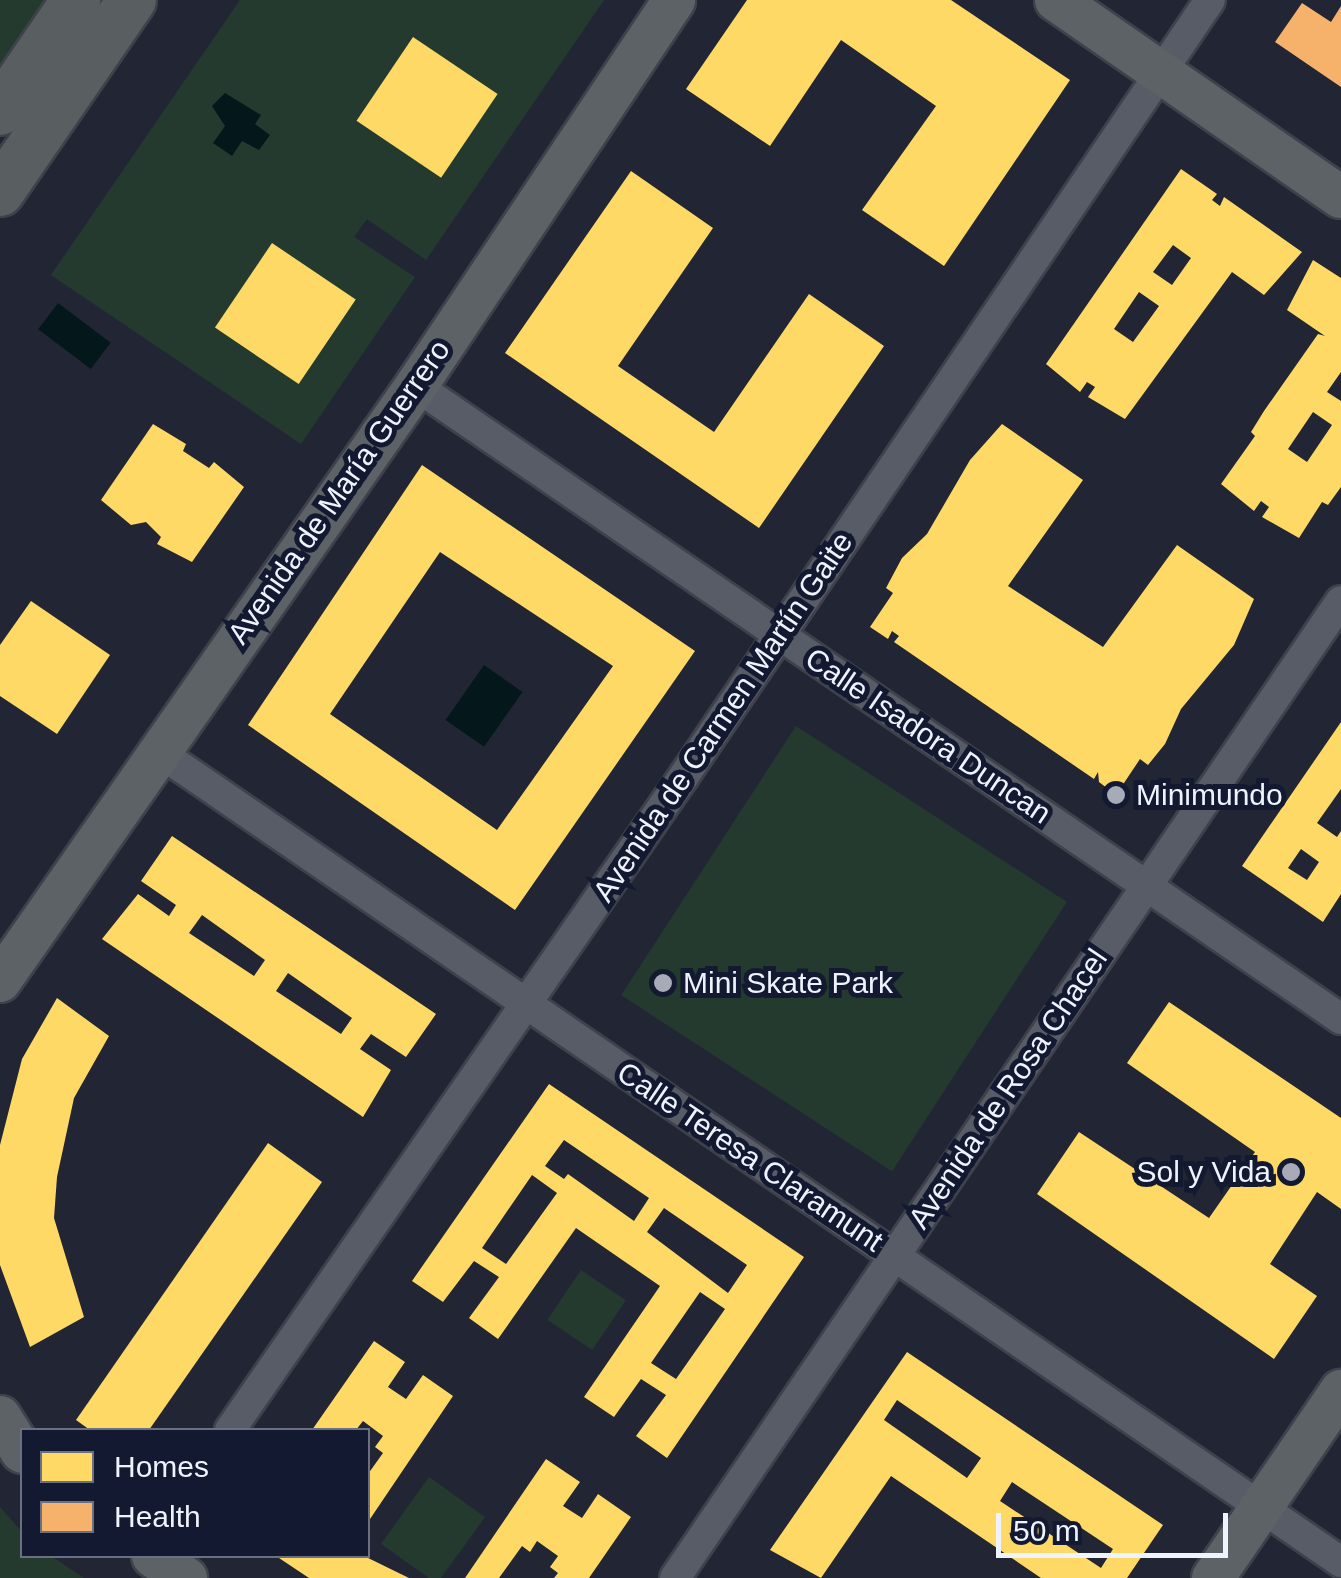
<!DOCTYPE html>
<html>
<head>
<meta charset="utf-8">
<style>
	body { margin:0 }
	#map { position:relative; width:1341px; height:1578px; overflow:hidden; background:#222634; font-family:Arial,sans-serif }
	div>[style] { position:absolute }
	.green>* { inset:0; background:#243a2e; transform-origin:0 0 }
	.water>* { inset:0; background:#04181b; transform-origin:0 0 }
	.homes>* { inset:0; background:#ffd966; transform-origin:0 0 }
	.health>* { inset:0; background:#f6b26b }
	.roads { filter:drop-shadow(2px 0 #3f414c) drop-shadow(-2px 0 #3f414c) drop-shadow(0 2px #3f414c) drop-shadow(0 -2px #3f414c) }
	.street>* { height:30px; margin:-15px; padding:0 15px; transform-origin:15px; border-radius:15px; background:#585c67 }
	.secondary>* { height:42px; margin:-21px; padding:0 21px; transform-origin:21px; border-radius:21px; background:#5d6267 }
	.primary>* { height:48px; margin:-24px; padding:0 24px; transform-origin:24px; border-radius:24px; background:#595e61 }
	.dots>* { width:28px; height:28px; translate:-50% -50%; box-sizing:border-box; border:5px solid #121930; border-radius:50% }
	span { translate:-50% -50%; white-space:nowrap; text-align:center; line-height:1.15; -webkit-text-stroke:10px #121930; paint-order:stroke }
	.street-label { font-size:30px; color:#eff3fd }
	.poi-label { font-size:30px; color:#eff3fd }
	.left { translate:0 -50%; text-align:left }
	.right { translate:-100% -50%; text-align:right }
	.legend { position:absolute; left:20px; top:1428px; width:350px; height:130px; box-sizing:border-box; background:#121930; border:2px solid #6a7082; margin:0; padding:12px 18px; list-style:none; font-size:30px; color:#eff3fd }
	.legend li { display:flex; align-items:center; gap:20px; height:50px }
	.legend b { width:50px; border:2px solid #6a7082 }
	.scale { position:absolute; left:996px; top:1513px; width:232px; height:45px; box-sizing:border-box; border:5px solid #eff3fd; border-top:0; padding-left:12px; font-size:30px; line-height:35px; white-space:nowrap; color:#eff3fd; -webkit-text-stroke:8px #121930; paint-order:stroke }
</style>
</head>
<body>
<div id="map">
	<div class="green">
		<i style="clip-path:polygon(0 0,46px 0,0 68px)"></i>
		<i style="clip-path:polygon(240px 0,604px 0,426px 260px,367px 219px,354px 237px,415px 277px,301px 444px,51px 275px)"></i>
		<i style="left:796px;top:726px;width:323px;height:321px;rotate:33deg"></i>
		<i style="left:581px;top:1270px;width:54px;height:60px;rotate:34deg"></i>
		<i style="clip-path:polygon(429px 1477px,485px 1517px,441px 1578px,429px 1578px,381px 1544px)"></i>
		<i style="clip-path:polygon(0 1507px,22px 1532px,22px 1556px,51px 1556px,84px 1578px,0 1578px)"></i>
	</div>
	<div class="water">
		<i style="clip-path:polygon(225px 93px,261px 115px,255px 124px,270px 135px,259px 150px,242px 141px,232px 156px,213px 143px,225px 126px,212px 106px)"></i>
		<i style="left:58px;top:303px;width:66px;height:33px;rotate:37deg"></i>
		<i style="left:484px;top:665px;width:47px;height:67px;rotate:35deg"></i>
	</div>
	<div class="homes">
		<i style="clip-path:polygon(747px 0,951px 0,1070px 80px,944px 266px,862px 210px,936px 106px,841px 40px,770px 146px,686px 89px)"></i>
		<i style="left:413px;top:37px;width:102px;height:101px;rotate:34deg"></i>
		<i style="clip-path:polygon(evenodd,1181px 169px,1217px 194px,1212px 200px,1220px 206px,1224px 197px,1302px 252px,1264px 295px,1232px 272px,1125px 419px,1088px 397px,1095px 387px,1087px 382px,1080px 392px,1046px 364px,1181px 169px,1173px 245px,1191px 258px,1172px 285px,1153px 272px,1173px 245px,1181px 169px,1139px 292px,1159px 306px,1133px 342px,1114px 329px,1139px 292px)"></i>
		<i style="clip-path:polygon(631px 171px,713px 228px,618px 366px,714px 432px,809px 294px,884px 346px,759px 528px,505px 353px)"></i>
		<i style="left:272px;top:243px;width:101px;height:102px;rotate:34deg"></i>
		<i style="clip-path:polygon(evenodd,1313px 260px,1341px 278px,1341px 372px,1327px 392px,1341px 401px,1341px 487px,1328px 505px,1322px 502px,1299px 538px,1262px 517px,1269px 507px,1261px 501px,1254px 511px,1221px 484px,1255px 436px,1251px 432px,1264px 411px,1318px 334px,1325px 336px,1287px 310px,1313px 260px,1313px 412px,1332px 425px,1307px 462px,1288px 449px,1313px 412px)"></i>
		<i style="clip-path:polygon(153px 424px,186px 444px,183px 451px,209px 468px,214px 462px,244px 487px,192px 562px,157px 544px,161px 537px,146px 522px,131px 525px,101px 500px)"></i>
		<i style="clip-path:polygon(1002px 424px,1083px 480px,1008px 586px,1103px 647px,1177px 545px,1254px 599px,1234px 645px,1181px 709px,1165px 744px,1148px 765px,1140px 759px,1116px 795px,1099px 782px,1098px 772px,1094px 779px,894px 642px,899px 636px,892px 631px,888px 639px,870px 627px,893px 593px,886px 588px,902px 558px,927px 534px,970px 460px)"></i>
		<i style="clip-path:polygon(evenodd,422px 465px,695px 651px,515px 910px,248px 725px,422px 465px,440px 552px,613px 666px,497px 830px,330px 714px,440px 552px)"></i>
		<i style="clip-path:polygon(31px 601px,110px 655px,57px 734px,0 696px,0 645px)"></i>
		<i style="clip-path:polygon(evenodd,1341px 722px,1341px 789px,1317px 823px,1337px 837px,1341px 831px,1341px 894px,1323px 922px,1242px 866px,1341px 722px,1301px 849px,1319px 862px,1307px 880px,1288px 868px,1301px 849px)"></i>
		<i style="clip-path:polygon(evenodd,172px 836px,436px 1014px,406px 1057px,371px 1034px,360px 1049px,391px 1070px,363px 1117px,102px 939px,138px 894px,169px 916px,176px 905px,141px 881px,172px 836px,202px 915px,265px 960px,254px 976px,189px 933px,202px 915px,172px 836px,288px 973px,352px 1018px,341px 1034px,276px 991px,288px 973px)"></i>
		<i style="clip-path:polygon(57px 998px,109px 1036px,74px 1098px,57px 1177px,54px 1218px,84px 1317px,30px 1347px,0 1265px,0 1145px,22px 1059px)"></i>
		<i style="clip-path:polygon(1169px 1002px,1341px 1118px,1341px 1209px,1317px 1192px,1270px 1264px,1317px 1296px,1274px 1359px,1037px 1194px,1079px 1132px,1209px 1218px,1255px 1152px,1127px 1063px)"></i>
		<i style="clip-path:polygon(evenodd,549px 1084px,804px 1257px,667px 1458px,636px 1436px,666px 1395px,641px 1379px,614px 1417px,584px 1397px,660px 1286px,576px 1228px,498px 1339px,469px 1318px,499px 1277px,474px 1261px,443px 1302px,412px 1281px,549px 1084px,564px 1140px,649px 1198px,634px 1221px,568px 1174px,564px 1179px,545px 1166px,564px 1140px,549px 1084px,532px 1175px,557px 1193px,506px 1264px,482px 1248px,532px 1175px,549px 1084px,664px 1208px,747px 1265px,728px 1293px,647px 1232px,664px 1208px,549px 1084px,700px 1292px,725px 1309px,676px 1379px,651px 1363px,700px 1292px)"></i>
		<i style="clip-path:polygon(268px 1143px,322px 1182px,149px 1430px,90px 1430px,76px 1420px)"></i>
		<i style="clip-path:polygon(374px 1341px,405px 1362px,388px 1387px,406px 1399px,423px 1375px,453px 1396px,368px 1522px,368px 1474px,383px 1453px,375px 1447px,383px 1436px,363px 1421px,356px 1430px,312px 1430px)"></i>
		<i style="clip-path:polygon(evenodd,907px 1352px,1163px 1525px,1127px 1578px,1041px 1578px,891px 1476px,821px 1578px,770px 1550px,907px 1352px,897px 1400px,981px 1458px,967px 1478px,884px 1420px,897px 1400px,907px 1352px,1012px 1482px,1113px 1549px,1101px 1568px,1000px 1501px,1012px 1482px)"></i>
		<i style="clip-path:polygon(546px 1459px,580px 1482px,563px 1506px,582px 1518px,598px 1494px,631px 1517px,589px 1578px,554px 1578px,558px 1573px,550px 1567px,558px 1556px,537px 1541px,530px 1552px,522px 1546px,499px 1578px,465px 1578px)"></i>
		<i style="clip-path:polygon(276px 1556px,364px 1556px,409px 1578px,309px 1578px)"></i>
	</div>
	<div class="health">
		<i style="clip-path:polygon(1302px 3px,1331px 22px,1341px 6px,1341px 87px,1275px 42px)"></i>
	</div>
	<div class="roads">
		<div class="street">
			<i style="left:416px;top:386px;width:1121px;rotate:34.38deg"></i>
			<i style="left:159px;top:752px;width:1433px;rotate:34.42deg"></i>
			<i style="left:230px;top:1430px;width:796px;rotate:-55.23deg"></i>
			<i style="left:684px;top:776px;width:937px;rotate:-55.87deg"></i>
			<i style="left:675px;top:1578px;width:1182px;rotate:-55.72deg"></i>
		</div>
		<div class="secondary">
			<i style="left:1056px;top:0;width:346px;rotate:34.7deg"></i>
			<i style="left:0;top:981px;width:726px;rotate:-55.04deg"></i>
			<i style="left:416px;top:386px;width:464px;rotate:-56.2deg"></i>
			<i style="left:0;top:1417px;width:41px;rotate:57.8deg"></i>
			<i style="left:153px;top:1556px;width:40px;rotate:34deg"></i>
			<i style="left:1213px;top:1578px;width:227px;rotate:-55.6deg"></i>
		</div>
		<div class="primary">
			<i style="left:0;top:111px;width:135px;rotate:-55.6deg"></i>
			<i style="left:0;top:192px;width:233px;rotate:-55.5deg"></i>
		</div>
	</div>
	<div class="dots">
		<i style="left:1116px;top:795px;background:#a7abb7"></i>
		<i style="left:663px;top:983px;background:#a7abb7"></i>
		<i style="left:1291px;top:1172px;background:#a7abb7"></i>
	</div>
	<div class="street-label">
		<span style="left:339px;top:492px;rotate:-55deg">Avenida de María Guerrero</span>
		<span style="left:723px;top:717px;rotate:-56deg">Avenida de Carmen Martín Gaite</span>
		<span style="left:928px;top:736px;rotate:34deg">Calle Isadora Duncan</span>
		<span style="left:1008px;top:1089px;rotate:-56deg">Avenida de Rosa Chacel</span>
		<span style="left:750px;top:1157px;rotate:34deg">Calle Teresa Claramunt</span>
	</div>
	<div class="poi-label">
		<span class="left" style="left:1136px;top:795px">Minimundo</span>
		<span class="left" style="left:683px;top:983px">Mini Skate Park</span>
		<span class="right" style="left:1271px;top:1172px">Sol y Vida</span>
	</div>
	<ul class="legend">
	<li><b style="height:28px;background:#ffd966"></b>Homes</li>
	<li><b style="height:28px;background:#f6b26b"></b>Health</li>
	</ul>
	<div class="scale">50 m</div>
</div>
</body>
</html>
